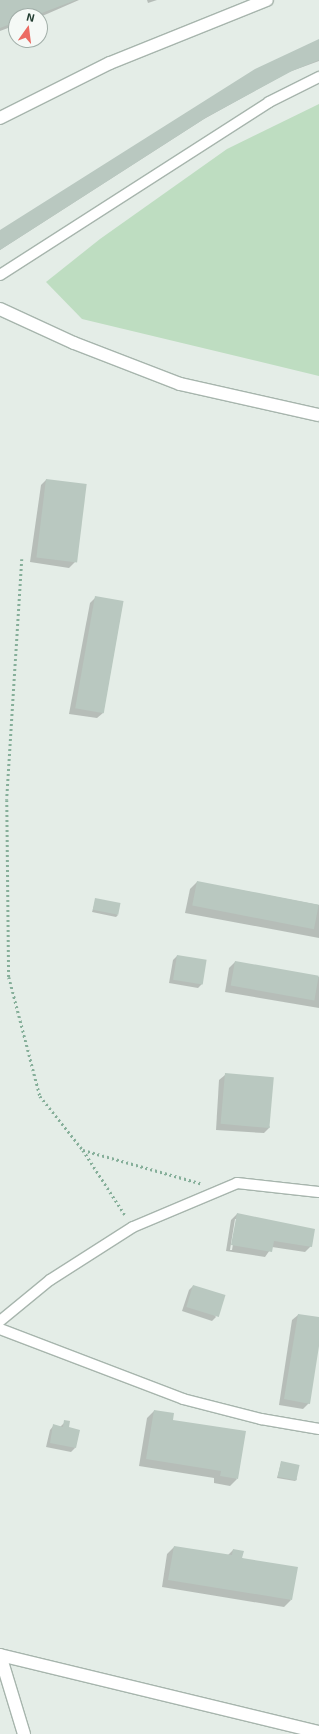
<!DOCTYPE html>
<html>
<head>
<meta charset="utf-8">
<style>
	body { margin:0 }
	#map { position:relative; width:319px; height:1734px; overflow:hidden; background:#e4ede7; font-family:"Exo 2",sans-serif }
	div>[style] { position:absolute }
	.green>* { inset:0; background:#beddc1 }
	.shadow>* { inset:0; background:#0003 }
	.building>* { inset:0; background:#b9c8c0; transform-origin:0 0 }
	.path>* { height:2.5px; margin-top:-1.25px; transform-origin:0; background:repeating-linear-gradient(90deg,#86af9a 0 2px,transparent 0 5px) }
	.roads { filter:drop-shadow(1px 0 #a7b5ad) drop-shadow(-1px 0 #a7b5ad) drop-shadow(0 1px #a7b5ad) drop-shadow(0 -1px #a7b5ad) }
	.lane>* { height:10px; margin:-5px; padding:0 5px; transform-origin:5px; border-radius:5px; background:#fff }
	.street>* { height:12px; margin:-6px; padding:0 6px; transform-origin:6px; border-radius:6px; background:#fff }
	.secondary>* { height:12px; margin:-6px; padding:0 6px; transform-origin:6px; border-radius:6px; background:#fff }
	span { translate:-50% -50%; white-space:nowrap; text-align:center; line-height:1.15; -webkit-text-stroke:4px #f5f9f6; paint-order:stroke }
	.north { position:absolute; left:8px; top:8px; width:40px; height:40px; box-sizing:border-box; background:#f5f9f6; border:1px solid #a1aea8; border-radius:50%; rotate:14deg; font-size:11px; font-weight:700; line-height:16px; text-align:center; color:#243e32 }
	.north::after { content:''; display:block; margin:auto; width:14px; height:18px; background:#ec6b63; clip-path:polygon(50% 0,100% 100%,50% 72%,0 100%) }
</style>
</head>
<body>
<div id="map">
	<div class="green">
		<i style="clip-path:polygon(319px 104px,319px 376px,82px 319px,46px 282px,100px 239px,227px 149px)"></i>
	</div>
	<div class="shadow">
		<i style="clip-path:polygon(0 0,79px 0,40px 17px,16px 16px,16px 25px,0 31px)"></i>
		<i style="clip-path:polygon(147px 0,157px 0,148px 3px)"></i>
		<i style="clip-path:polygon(319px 40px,319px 61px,289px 72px,204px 119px,0 250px,0 231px,255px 70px)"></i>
		<i style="clip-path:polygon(46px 480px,85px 485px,75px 562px,69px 568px,30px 562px,41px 485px)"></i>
		<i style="clip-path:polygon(96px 597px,103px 713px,97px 718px,69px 714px,90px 603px)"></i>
		<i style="clip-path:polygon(197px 882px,319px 905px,319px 938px,185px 913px,190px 889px)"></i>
		<i style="clip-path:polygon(96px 899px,118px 915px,116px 917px,92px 912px)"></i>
		<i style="clip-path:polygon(177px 956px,202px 984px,198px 988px,169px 983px,173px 960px)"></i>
		<i style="clip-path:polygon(235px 962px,319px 977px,319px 1008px,225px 992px,229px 968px)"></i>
		<i style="clip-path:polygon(225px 1075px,270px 1127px,264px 1133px,216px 1130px,219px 1080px)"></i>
		<i style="clip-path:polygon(evenodd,237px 1214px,311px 1246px,305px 1252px,272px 1247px,265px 1257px,226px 1251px,231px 1220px,237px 1214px,235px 1219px,237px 1219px,232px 1250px,230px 1250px,235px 1219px)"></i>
		<i style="clip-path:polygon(193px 1286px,216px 1317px,212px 1321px,182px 1311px,189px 1290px)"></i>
		<i style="clip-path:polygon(298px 1315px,319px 1318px,319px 1339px,309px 1403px,303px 1409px,279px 1405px,292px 1320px)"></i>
		<i style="clip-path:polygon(154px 1411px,172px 1421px,237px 1479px,230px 1486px,214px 1483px,214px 1478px,139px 1466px,147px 1418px)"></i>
		<i style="clip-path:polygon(65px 1422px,75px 1448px,71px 1452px,46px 1447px,50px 1430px,54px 1425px,60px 1427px)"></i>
		<i style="clip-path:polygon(281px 1463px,297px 1479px,295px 1481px,277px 1478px)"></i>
		<i style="clip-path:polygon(174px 1547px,227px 1556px,233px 1550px,291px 1600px,284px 1607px,162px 1587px,167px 1554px)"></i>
	</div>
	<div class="building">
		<i style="clip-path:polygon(0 0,76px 0,34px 16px,16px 16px,16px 22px,0 28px)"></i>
		<i style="clip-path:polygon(319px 39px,319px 60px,292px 71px,207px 117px,0 250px,0 230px,255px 69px)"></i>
		<i style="left:46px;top:479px;width:41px;height:79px;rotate:7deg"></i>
		<i style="left:95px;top:596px;width:29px;height:114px;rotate:10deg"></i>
		<i style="left:197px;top:881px;width:124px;height:25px;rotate:11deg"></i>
		<i style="left:95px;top:898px;width:26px;height:12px;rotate:11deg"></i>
		<i style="left:177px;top:955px;width:30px;height:25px;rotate:9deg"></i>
		<i style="left:235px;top:961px;width:85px;height:25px;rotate:10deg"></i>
		<i style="left:225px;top:1073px;width:49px;height:51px;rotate:5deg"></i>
		<i style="clip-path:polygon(237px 1213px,315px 1229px,312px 1247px,274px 1241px,272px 1252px,231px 1245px)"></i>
		<i style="left:193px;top:1285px;width:34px;height:23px;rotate:17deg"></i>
		<i style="clip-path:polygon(298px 1314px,319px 1317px,319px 1346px,310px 1404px,284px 1399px)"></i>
		<i style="clip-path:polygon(154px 1410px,174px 1413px,173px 1420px,246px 1431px,238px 1479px,220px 1476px,221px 1471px,146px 1459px)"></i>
		<i style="clip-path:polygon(64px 1420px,70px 1421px,69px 1427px,80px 1430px,76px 1448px,50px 1443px,53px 1424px,63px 1427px)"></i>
		<i style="left:281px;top:1461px;width:19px;height:16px;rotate:12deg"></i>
		<i style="clip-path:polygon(174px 1546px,232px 1555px,233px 1549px,244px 1551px,242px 1558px,298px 1567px,292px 1600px,168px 1580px)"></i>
	</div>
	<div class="path">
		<i style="left:22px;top:559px;width:241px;rotate:93.6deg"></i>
		<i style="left:7px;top:800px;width:177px;rotate:89.4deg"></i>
		<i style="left:9px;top:977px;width:123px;rotate:75.4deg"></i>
		<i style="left:40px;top:1096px;width:69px;rotate:51.5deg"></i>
		<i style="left:83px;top:1150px;width:77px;rotate:57.1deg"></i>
		<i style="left:83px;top:1150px;width:122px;rotate:15.8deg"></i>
	</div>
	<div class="roads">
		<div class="lane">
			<i style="left:0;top:275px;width:320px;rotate:-32.7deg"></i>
			<i style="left:269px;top:102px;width:56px;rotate:-26.6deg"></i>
			<i style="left:0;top:1321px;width:65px;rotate:-39.4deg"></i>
			<i style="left:50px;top:1280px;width:98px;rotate:-32.6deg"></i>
			<i style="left:133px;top:1227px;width:113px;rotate:-22.9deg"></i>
			<i style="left:237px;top:1183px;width:82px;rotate:6.3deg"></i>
			<i style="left:0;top:1329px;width:196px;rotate:20.9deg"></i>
			<i style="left:183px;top:1399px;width:81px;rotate:14.4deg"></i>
			<i style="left:261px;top:1419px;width:59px;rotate:9.8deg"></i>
		</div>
		<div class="street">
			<i style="left:0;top:309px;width:81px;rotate:24.7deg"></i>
			<i style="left:74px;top:343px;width:114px;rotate:21.1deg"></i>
			<i style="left:180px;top:384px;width:142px;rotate:12.6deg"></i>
			<i style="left:0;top:1655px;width:328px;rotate:13.6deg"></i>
			<i style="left:0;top:1655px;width:83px;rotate:73.1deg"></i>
		</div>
		<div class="secondary">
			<i style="left:0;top:118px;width:123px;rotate:-26.6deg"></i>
			<i style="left:110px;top:63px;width:169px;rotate:-21.9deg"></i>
		</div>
	</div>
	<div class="north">N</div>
</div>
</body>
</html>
